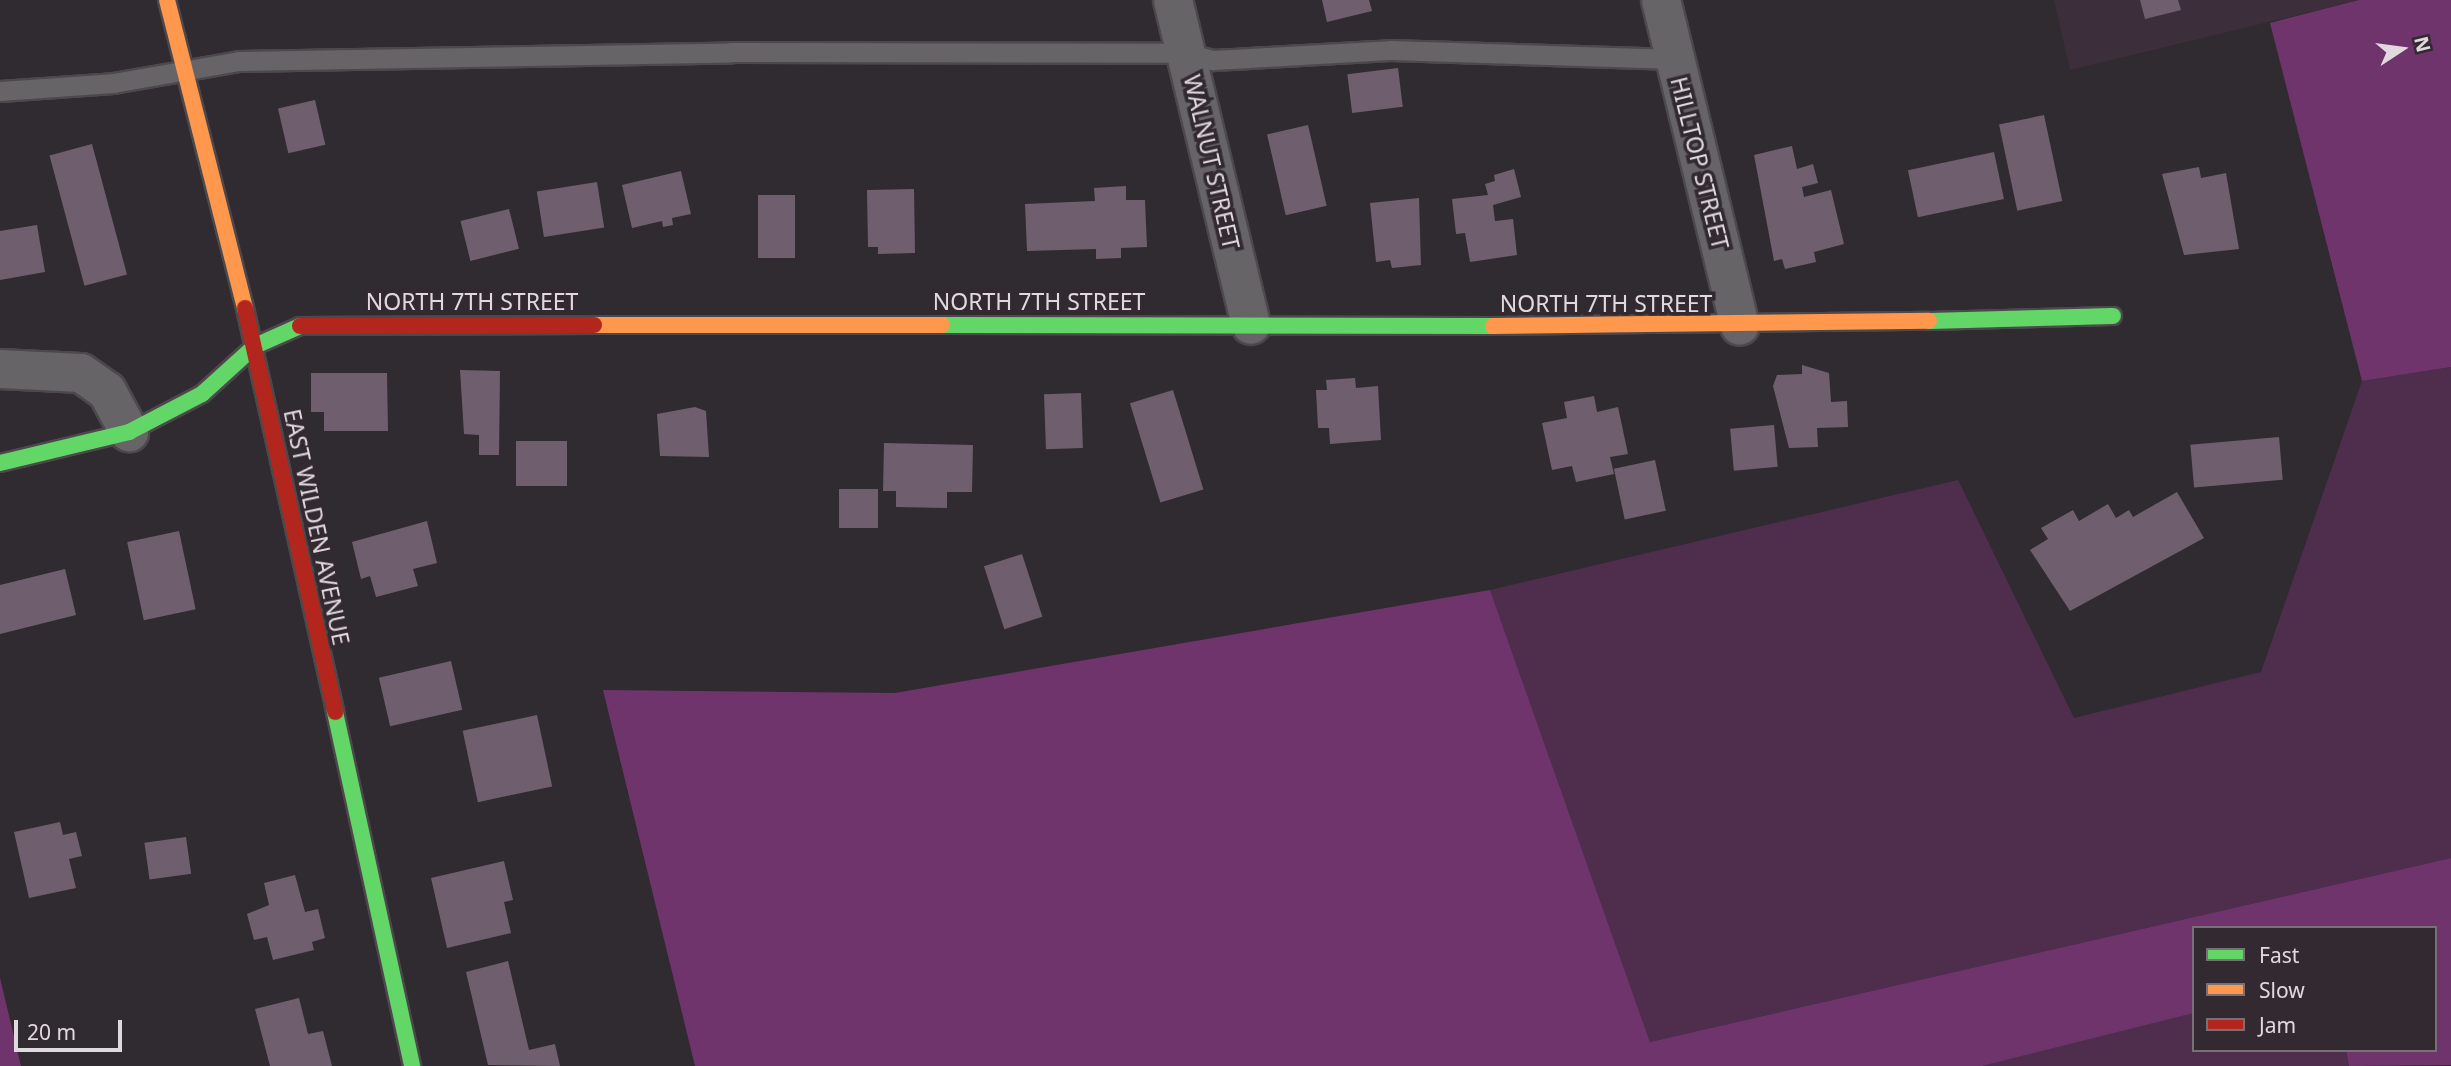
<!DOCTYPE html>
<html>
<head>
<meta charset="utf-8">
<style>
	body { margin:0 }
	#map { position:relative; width:2451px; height:1066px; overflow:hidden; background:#302b30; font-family:"Noto Sans",sans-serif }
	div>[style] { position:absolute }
	.built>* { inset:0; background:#3c2f3b }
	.green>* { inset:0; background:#4f2d4d }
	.forest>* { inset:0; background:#6f346c }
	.building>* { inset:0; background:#6f5f6e; transform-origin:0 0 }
	.roads { filter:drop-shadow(2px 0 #4c484c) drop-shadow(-2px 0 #4c484c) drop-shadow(0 2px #4c484c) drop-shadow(0 -2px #4c484c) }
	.lane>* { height:19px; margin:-9.5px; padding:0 9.5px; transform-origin:9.5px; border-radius:9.5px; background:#676467 }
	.street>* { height:38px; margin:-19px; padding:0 19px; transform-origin:19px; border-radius:19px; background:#676467 }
	.fast>* { height:16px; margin:-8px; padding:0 8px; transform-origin:8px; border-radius:8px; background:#63d668 }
	.slow>* { height:16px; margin:-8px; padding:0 8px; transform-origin:8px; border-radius:8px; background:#ff974d }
	.jam>* { height:16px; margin:-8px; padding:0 8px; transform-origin:8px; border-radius:8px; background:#b3261e }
	span { translate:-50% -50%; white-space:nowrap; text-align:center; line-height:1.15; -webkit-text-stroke:7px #322931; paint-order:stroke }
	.street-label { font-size:23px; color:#e0dadf }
	.legend { position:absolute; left:2192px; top:926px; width:245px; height:126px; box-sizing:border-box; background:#322931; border:2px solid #787077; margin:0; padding:9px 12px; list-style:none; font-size:21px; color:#e0dadf }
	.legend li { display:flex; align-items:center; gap:14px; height:35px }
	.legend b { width:35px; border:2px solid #787077 }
	.north { position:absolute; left:2367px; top:14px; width:70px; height:70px; -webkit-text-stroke:5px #322931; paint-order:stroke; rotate:77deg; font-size:19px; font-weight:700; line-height:28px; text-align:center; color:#e0dadf }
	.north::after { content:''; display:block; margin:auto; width:24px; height:32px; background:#e0dadf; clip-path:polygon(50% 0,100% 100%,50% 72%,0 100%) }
	.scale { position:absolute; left:14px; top:1020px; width:108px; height:32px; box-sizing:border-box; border:4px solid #e0dadf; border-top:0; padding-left:9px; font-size:21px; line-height:24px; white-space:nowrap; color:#e0dadf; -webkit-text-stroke:5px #322931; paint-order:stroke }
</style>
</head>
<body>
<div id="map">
	<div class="built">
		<i style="clip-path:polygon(2054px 0,2359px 0,2070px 70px)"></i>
	</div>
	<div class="green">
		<i style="clip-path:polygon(2451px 367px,2451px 858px,1650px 1042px,1490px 590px,1958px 480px,2074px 718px,2261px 672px,2362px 381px)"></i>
		<i style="clip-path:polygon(2194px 1013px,2194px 1050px,2346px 1050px,2349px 1066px,1982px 1066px)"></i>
	</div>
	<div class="forest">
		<i style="clip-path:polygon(2359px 0,2451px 0,2451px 367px,2362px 381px,2270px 23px)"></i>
		<i style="clip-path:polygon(1490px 590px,1650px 1042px,2451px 858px,2451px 1065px,2349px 1066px,2346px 1050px,2435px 1050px,2435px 928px,2194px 928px,2194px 1013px,1982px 1066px,695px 1066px,603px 690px,895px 693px)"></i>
		<i style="clip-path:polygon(0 978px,21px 1066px,0 1066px)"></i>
	</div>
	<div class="building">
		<i style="clip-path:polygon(1322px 0,1369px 0,1372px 11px,1327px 22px)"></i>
		<i style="clip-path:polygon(2140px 0,2178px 0,2181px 10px,2145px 19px)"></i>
		<i style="left:1398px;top:68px;width:39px;height:51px;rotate:83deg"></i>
		<i style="left:315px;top:100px;width:46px;height:38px;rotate:77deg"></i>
		<i style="left:2044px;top:115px;width:88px;height:46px;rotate:78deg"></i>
		<i style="left:1308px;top:125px;width:83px;height:42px;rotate:77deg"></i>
		<i style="left:92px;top:144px;width:135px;height:44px;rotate:75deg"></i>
		<i style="clip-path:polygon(1792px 146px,1797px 169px,1813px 164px,1818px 183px,1802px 187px,1804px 197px,1831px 190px,1844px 244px,1814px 252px,1816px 262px,1785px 269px,1782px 259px,1774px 261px,1754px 155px)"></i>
		<i style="left:1994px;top:152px;width:48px;height:88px;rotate:78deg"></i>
		<i style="clip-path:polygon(2199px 167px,2201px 178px,2226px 173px,2239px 249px,2184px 255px,2162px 174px)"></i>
		<i style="clip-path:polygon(1514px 169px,1521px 197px,1493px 205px,1495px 221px,1513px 219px,1517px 255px,1470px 262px,1465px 233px,1456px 234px,1452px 199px,1488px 195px,1485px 184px,1495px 181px,1494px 175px)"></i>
		<i style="clip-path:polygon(681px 171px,691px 214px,672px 218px,673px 225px,663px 227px,662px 221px,632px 228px,622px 185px)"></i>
		<i style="left:597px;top:182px;width:46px;height:61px;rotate:81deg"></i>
		<i style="clip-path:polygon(1126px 186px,1126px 200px,1145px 200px,1147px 247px,1121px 248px,1121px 258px,1096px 259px,1096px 249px,1027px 251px,1025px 204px,1095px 201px,1094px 188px)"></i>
		<i style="clip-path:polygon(914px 189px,915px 253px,878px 254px,878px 247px,868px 247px,867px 190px)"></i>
		<i style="left:758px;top:195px;width:37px;height:63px"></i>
		<i style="clip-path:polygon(1419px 198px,1421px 265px,1392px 268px,1390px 260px,1376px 262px,1370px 203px)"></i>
		<i style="left:509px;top:209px;width:41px;height:50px;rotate:76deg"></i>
		<i style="clip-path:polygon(37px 225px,45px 272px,0 280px,0 231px)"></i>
		<i style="clip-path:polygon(1802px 365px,1829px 373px,1831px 402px,1847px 401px,1848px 427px,1817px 428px,1818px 447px,1789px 448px,1773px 386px,1777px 375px,1802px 374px)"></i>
		<i style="clip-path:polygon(460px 370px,500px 371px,499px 455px,479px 455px,479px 435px,464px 434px)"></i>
		<i style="clip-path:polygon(311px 373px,387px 373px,388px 431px,324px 431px,324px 412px,311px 412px)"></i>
		<i style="clip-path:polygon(1355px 378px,1356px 388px,1378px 386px,1381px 440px,1330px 444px,1329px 428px,1318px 428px,1316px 390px,1327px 390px,1326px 380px)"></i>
		<i style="left:1173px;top:390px;width:104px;height:45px;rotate:73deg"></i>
		<i style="left:1081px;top:393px;width:55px;height:37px;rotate:88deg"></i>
		<i style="clip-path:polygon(1594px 396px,1597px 412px,1618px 407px,1628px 454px,1610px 457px,1614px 474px,1576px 482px,1572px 466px,1552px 470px,1542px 423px,1567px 418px,1564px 402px)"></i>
		<i style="clip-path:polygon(695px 407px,706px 411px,709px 457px,660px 456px,657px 414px)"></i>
		<i style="left:1774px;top:425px;width:42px;height:44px;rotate:85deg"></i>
		<i style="left:2279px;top:437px;width:43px;height:89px;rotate:85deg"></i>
		<i style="left:516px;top:441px;width:51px;height:45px"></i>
		<i style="clip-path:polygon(884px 443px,973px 445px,972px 492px,947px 492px,947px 508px,896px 507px,896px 491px,883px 491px)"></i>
		<i style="left:1655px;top:460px;width:52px;height:42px;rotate:78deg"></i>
		<i style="left:839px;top:489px;width:39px;height:39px"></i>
		<i style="clip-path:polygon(2177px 492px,2204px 538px,2070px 611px,2030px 550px,2048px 539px,2041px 528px,2073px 510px,2079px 521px,2108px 504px,2116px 518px,2129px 510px,2133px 517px)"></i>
		<i style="clip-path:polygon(427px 521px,437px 563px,413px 569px,418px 586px,376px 597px,370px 576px,361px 579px,352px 542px)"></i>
		<i style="left:179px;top:531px;width:80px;height:53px;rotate:78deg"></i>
		<i style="left:1022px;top:554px;width:66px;height:40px;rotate:72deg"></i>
		<i style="clip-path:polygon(65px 569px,76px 615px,0 634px,0 585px)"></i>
		<i style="left:451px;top:661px;width:50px;height:74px;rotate:77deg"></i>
		<i style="left:537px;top:715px;width:73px;height:76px;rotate:78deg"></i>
		<i style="clip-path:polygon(60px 822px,63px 835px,76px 832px,82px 856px,69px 859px,76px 888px,29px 898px,14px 832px)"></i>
		<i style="left:186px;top:837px;width:37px;height:42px;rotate:82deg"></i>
		<i style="clip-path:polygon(504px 861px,513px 900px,504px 902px,511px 933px,447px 948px,431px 878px)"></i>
		<i style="clip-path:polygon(295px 875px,305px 912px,318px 909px,325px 938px,312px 942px,314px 950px,273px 960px,267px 937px,254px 940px,247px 914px,269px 905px,264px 883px)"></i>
		<i style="clip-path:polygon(508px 961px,529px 1050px,555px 1044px,560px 1066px,488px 1065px,466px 972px)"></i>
		<i style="clip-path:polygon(299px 998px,308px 1034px,323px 1031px,332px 1066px,270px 1066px,255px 1009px)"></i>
	</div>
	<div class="roads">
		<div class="lane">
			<i style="left:0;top:91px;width:113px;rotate:-4deg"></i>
			<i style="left:113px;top:83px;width:128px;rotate:-9.9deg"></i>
			<i style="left:239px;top:61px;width:492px;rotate:-1deg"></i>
			<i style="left:731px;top:52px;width:455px;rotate:0.1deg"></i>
			<i style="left:1186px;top:53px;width:28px;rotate:15deg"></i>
			<i style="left:1213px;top:60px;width:177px;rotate:-3.2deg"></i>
			<i style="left:1390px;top:50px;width:285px;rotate:1.8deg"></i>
		</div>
		<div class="street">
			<i style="left:1173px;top:0;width:334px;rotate:76.5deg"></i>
			<i style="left:1661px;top:0;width:335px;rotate:76.4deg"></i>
			<i style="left:0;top:369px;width:81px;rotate:2.8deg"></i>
			<i style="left:81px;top:373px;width:32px;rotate:35deg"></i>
			<i style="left:107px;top:391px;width:47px;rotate:61.8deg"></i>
		</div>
		<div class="fast">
			<i style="left:1929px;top:321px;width:184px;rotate:-1.6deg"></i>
			<i style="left:942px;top:325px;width:551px;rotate:0.1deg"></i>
			<i style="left:0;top:463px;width:133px;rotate:-13.5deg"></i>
			<i style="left:129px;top:432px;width:82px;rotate:-27.5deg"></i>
			<i style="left:202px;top:394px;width:72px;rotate:-42.2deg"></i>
			<i style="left:255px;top:346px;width:49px;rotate:-24deg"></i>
			<i style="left:335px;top:712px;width:362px;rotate:77.7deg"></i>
		</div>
		<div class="slow">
			<i style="left:167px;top:0;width:318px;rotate:75.8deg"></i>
			<i style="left:594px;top:325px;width:348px"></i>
			<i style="left:1493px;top:326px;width:436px;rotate:-0.7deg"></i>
		</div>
		<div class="jam">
			<i style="left:245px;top:308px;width:414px;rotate:77.4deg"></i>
			<i style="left:300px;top:326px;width:294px;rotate:-0.2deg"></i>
		</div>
	</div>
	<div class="street-label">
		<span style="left:1212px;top:162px;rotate:77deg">WALNUT STREET</span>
		<span style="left:1700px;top:163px;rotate:76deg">HILLTOP STREET</span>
		<span style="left:472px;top:301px">NORTH 7TH STREET</span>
		<span style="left:1039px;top:301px">NORTH 7TH STREET</span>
		<span style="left:1606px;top:303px">NORTH 7TH STREET</span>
		<span style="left:317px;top:527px;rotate:78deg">EAST WILDEN AVENUE</span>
	</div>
	<ul class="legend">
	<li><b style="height:9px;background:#63d668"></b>Fast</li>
	<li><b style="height:9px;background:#ff974d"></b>Slow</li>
	<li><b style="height:9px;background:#b3261e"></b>Jam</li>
	</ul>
	<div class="north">N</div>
	<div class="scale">20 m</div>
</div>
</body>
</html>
